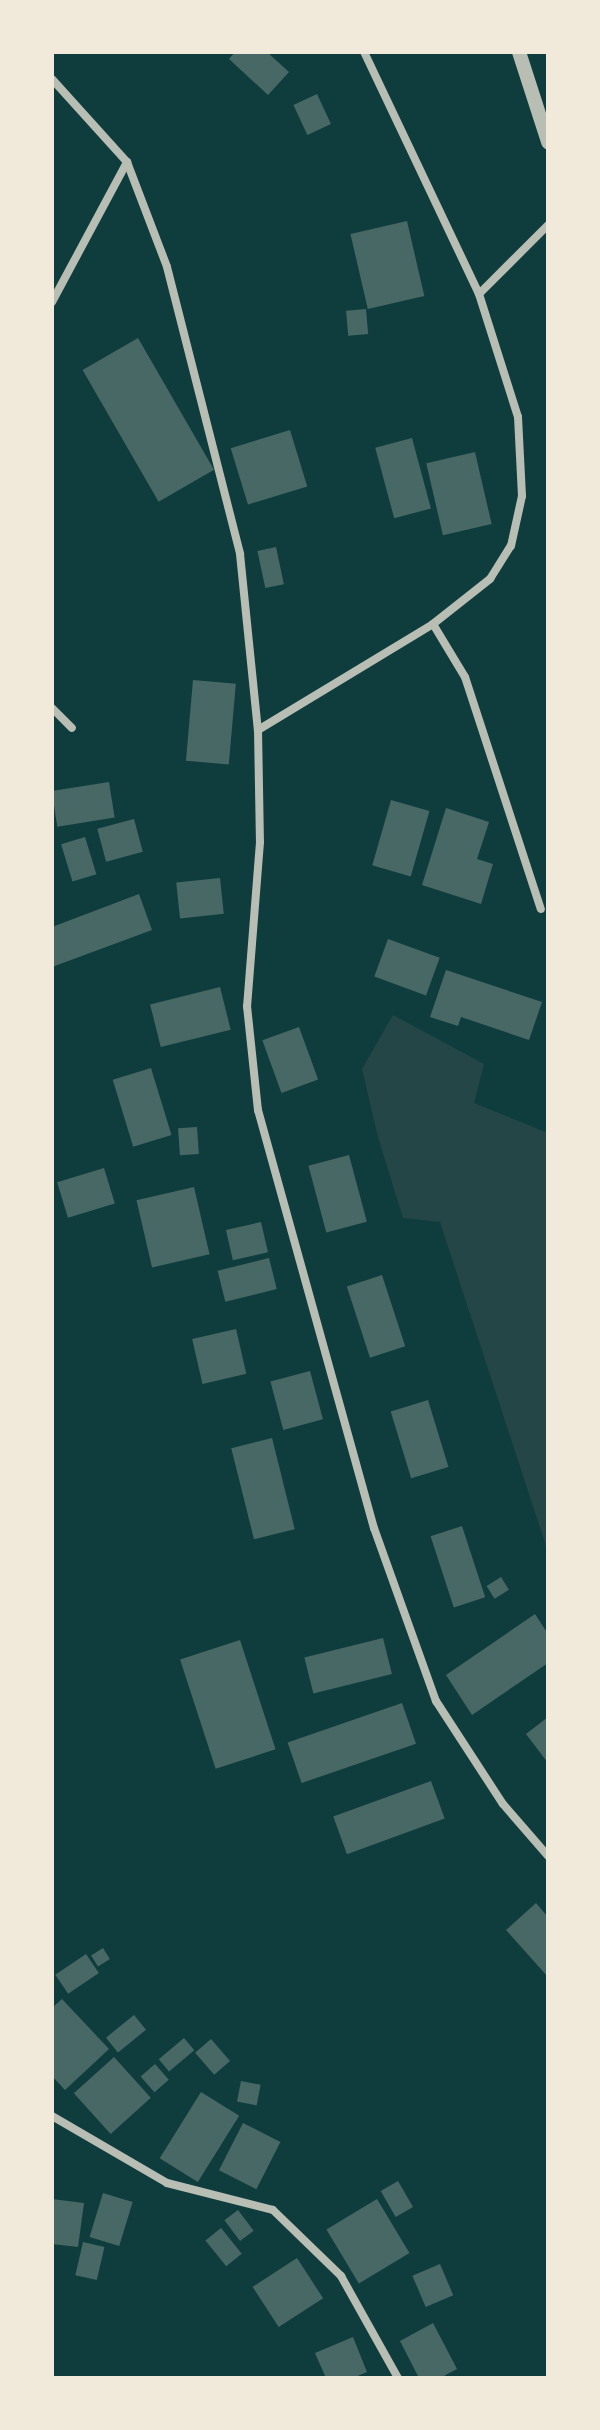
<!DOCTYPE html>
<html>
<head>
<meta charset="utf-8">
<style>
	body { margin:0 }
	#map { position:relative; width:600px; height:2430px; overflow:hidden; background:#0f3d3e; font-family:Merriweather,serif }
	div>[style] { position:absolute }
	.green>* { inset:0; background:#244646 }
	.building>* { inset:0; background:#486865; transform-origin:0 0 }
	.minor>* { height:8px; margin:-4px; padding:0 4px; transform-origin:4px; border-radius:4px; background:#b8beb3 }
	.tertiary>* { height:14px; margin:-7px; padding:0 7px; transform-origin:7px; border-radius:7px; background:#b8beb3 }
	span { translate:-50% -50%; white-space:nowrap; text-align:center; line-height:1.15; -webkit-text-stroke:6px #f1e9da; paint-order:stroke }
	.frame { position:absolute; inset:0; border:54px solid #f1e9da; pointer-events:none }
</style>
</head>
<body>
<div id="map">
	<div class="green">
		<i style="clip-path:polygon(393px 1015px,484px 1064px,474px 1103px,548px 1133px,548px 1552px,440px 1222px,403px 1218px,378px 1137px,362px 1069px)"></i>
	</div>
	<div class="building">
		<i style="clip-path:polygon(235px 52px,267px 52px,289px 72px,268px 95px,229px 59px)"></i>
		<i style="left:317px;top:94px;width:33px;height:26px;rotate:65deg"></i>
		<i style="left:407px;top:221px;width:77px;height:58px;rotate:77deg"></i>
		<i style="left:366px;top:309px;width:25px;height:20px;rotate:85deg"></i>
		<i style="left:138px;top:338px;width:152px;height:64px;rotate:60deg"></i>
		<i style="left:290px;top:430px;width:59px;height:62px;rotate:73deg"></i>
		<i style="left:412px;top:438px;width:73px;height:38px;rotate:75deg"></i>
		<i style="left:475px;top:452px;width:74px;height:50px;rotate:77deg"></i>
		<i style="left:276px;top:547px;width:38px;height:19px;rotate:78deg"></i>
		<i style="left:193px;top:680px;width:43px;height:81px;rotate:5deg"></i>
		<i style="left:109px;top:782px;width:36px;height:58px;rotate:81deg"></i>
		<i style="left:391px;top:800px;width:40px;height:68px;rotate:16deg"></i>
		<i style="clip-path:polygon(446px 808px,489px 822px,477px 859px,493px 864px,481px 904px,422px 885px)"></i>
		<i style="left:134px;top:819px;width:34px;height:38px;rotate:75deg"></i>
		<i style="left:85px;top:837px;width:39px;height:25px;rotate:73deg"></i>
		<i style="left:220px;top:878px;width:36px;height:44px;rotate:84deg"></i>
		<i style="clip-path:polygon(139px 894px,152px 930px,52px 967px,52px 927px)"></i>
		<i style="left:388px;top:939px;width:55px;height:40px;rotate:20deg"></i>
		<i style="clip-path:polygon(446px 970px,542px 1002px,529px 1040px,461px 1017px,458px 1026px,430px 1017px)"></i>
		<i style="left:220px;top:987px;width:44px;height:72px;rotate:76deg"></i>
		<i style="left:299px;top:1027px;width:56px;height:39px;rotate:70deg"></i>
		<i style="left:151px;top:1068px;width:70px;height:40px;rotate:73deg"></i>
		<i style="left:197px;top:1127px;width:27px;height:19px;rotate:86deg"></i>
		<i style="left:349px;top:1155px;width:69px;height:42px;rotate:75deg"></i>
		<i style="left:104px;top:1168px;width:37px;height:49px;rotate:73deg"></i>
		<i style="left:194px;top:1187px;width:69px;height:59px;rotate:77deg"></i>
		<i style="left:261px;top:1222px;width:31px;height:36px;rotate:77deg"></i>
		<i style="left:269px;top:1258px;width:32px;height:53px;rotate:76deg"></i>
		<i style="left:382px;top:1275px;width:75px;height:37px;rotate:72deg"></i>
		<i style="left:236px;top:1329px;width:46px;height:45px;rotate:77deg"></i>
		<i style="left:310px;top:1371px;width:50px;height:41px;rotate:75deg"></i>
		<i style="left:428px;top:1400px;width:70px;height:39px;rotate:73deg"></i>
		<i style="left:272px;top:1438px;width:94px;height:42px;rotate:76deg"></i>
		<i style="left:462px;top:1526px;width:75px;height:33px;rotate:72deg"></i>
		<i style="left:501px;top:1577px;width:15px;height:17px;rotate:58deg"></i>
		<i style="clip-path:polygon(535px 1614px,548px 1634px,548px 1663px,472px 1715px,446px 1675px)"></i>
		<i style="left:383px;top:1638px;width:37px;height:81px;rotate:76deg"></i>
		<i style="left:240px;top:1640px;width:115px;height:63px;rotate:72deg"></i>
		<i style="left:402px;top:1703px;width:43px;height:121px;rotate:71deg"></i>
		<i style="clip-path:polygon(548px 1717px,548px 1763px,526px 1734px)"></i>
		<i style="left:431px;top:1781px;width:40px;height:104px;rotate:70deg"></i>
		<i style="clip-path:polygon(536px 1903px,548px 1917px,548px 1977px,506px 1930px)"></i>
		<i style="left:103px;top:1948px;width:13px;height:14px;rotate:58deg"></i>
		<i style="left:86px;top:1954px;width:23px;height:37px;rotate:56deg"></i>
		<i style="clip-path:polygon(62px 1999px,109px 2049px,65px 2090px,52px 2076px,52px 2008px)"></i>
		<i style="left:134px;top:2015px;width:19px;height:36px;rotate:51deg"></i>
		<i style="left:184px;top:2038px;width:16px;height:33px;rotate:50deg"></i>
		<i style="left:211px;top:2039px;width:29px;height:21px;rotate:49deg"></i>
		<i style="left:114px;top:2057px;width:55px;height:54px;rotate:48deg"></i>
		<i style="left:155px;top:2064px;width:21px;height:19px;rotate:49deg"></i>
		<i style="left:241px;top:2081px;width:20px;height:21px;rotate:11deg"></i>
		<i style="left:201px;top:2092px;width:45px;height:78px;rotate:32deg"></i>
		<i style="left:243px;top:2123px;width:42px;height:53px;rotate:27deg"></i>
		<i style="left:398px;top:2181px;width:30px;height:20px;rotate:60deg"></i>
		<i style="left:103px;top:2193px;width:31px;height:46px;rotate:17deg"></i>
		<i style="clip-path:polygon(52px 2199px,84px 2203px,78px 2247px,52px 2244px)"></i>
		<i style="left:377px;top:2199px;width:63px;height:59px;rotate:59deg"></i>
		<i style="left:238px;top:2210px;width:26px;height:17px;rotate:53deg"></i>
		<i style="left:221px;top:2228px;width:33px;height:20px;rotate:51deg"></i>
		<i style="left:83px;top:2242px;width:22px;height:34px;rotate:13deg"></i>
		<i style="left:297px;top:2258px;width:48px;height:53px;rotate:57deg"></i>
		<i style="left:440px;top:2264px;width:34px;height:30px;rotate:67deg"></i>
		<i style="clip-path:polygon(433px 2323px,457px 2369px,440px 2378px,419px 2378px,400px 2341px)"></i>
		<i style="clip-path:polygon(353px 2337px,367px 2372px,353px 2378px,326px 2378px,315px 2353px)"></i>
	</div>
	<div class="minor">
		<i style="left:52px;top:79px;width:112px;rotate:47.9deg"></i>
		<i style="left:127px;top:162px;width:112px;rotate:69.1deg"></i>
		<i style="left:167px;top:267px;width:296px;rotate:75.7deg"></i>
		<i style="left:240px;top:554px;width:177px;rotate:84.2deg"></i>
		<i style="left:258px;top:730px;width:112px;rotate:89deg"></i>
		<i style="left:260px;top:842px;width:165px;rotate:94.5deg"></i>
		<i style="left:247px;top:1006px;width:105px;rotate:84deg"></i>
		<i style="left:258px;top:1110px;width:434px;rotate:74.5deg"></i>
		<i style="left:374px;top:1528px;width:184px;rotate:70.3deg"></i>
		<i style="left:436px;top:1701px;width:123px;rotate:57deg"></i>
		<i style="left:503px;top:1804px;width:69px;rotate:49.1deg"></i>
		<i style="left:479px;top:294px;width:98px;rotate:-45deg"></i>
		<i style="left:52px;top:302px;width:159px;rotate:-61.8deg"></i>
		<i style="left:433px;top:624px;width:62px;rotate:58.9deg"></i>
		<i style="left:465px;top:677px;width:244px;rotate:71.9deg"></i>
		<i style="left:52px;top:708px;width:28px;rotate:45deg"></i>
		<i style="left:258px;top:730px;width:205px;rotate:-31.2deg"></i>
		<i style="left:433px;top:624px;width:73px;rotate:-38.3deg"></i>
		<i style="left:490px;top:579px;width:39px;rotate:-58deg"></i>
		<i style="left:511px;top:546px;width:51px;rotate:-77.6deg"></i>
		<i style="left:522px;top:496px;width:79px;rotate:-92.9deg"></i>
		<i style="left:518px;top:417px;width:129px;rotate:-107.6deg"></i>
		<i style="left:479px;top:294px;width:268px;rotate:-115.4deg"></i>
		<i style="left:52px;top:2116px;width:133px;rotate:30.2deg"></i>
		<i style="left:167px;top:2183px;width:109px;rotate:14.3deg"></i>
		<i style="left:273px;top:2210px;width:95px;rotate:44.1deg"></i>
		<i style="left:341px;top:2276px;width:117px;rotate:60.8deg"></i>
	</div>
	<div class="tertiary">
		<i style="left:519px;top:52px;width:95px;rotate:72.1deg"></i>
	</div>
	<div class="frame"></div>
</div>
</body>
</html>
